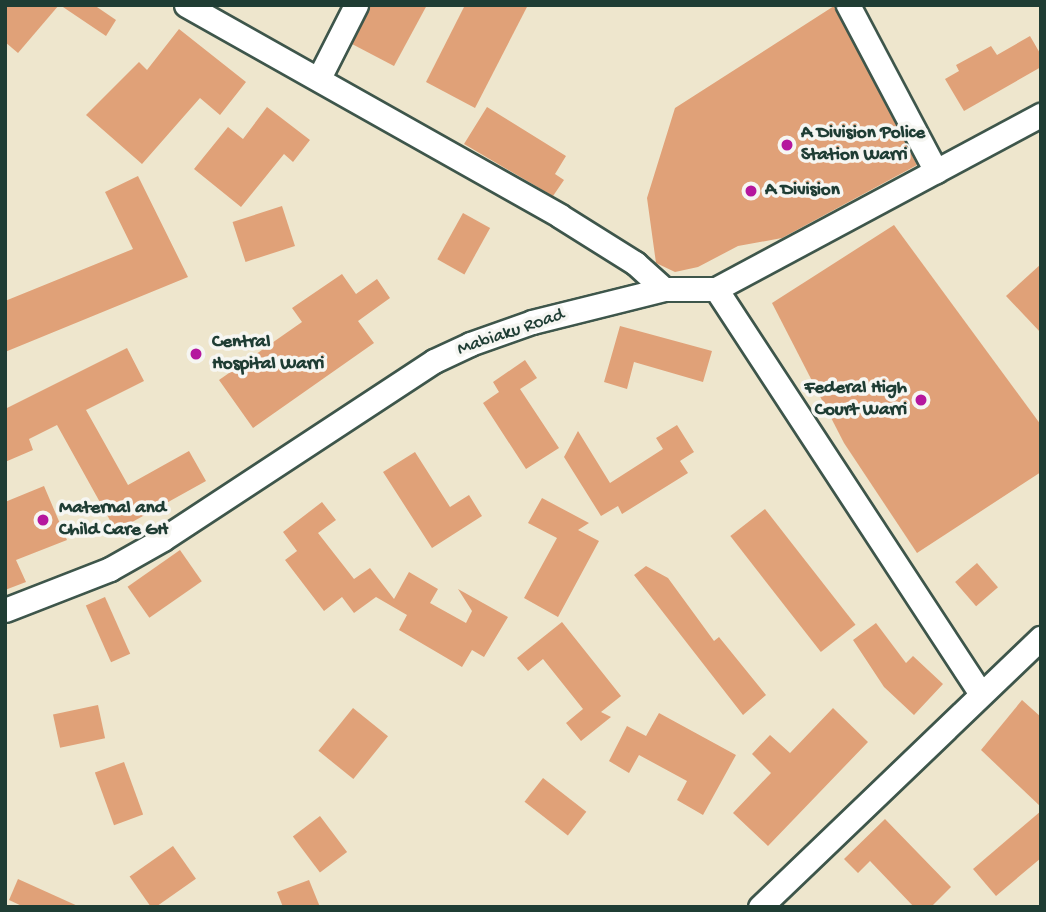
<!DOCTYPE html>
<html>
<head>
<meta charset="utf-8">
<style>
	body { margin:0 }
	#map { position:relative; width:1046px; height:912px; overflow:hidden; background:#eee6cd; font-family:"Gochi Hand",sans-serif }
	div>[style] { position:absolute }
	.building>* { inset:0; background:#e0a178; transform-origin:0 0 }
	.roads { filter:drop-shadow(2px 0 #3e564b) drop-shadow(-2px 0 #3e564b) drop-shadow(0 2px #3e564b) drop-shadow(0 -2px #3e564b) }
	.street>* { height:23px; margin:-11.5px; padding:0 11.5px; transform-origin:11.5px; border-radius:11.5px; background:#fff }
	.dots>* { width:19px; height:19px; translate:-50% -50%; box-sizing:border-box; border:4px solid #f6f6f2; border-radius:50% }
	span { translate:-50% -50%; white-space:nowrap; text-align:center; line-height:1.15; -webkit-text-stroke:7px #f6f6f2; paint-order:stroke }
	.poi-label { font-size:19px; color:#1f3d34; font-weight:700 }
	.left { translate:0 -50%; text-align:left }
	.right { translate:-100% -50%; text-align:right }
	.street-label { font-size:19px; color:#1f3d34 }
	.frame { position:absolute; inset:0; border:7px solid #1f3d34; pointer-events:none }
</style>
</head>
<body>
<div id="map">
	<div class="building">
		<i style="clip-path:polygon(5px 5px,59px 5px,18px 53px,5px 42px)"></i>
		<i style="clip-path:polygon(60px 5px,94px 5px,116px 20px,106px 36px)"></i>
		<i style="clip-path:polygon(370px 5px,427px 5px,394px 66px,352px 44px)"></i>
		<i style="clip-path:polygon(465px 5px,528px 5px,475px 108px,426px 82px)"></i>
		<i style="clip-path:polygon(834px 6px,917px 165px,782px 238px,738px 246px,698px 267px,675px 272px,656px 263px,647px 198px,675px 108px)"></i>
		<i style="clip-path:polygon(179px 29px,246px 82px,220px 115px,200px 98px,142px 164px,86px 115px,139px 62px,147px 70px)"></i>
		<i style="clip-path:polygon(1030px 36px,1041px 55px,1041px 67px,964px 111px,945px 79px,959px 71px,956px 65px,991px 46px,997px 55px)"></i>
		<i style="clip-path:polygon(267px 107px,310px 140px,293px 162px,284px 154px,241px 207px,194px 169px,228px 127px,243px 139px)"></i>
		<i style="clip-path:polygon(487px 107px,566px 156px,555px 174px,564px 180px,553px 196px,464px 144px)"></i>
		<i style="clip-path:polygon(138px 176px,188px 277px,5px 352px,5px 301px,133px 249px,105px 192px)"></i>
		<i style="left:282px;top:206px;width:42px;height:52px;rotate:72deg"></i>
		<i style="left:463px;top:213px;width:31px;height:53px;rotate:29deg"></i>
		<i style="clip-path:polygon(894px 225px,1041px 425px,1041px 472px,917px 553px,844px 443px,772px 303px)"></i>
		<i style="clip-path:polygon(1041px 264px,1041px 333px,1006px 296px)"></i>
		<i style="clip-path:polygon(342px 274px,356px 294px,377px 279px,390px 298px,358px 321px,374px 343px,253px 428px,219px 380px,302px 322px,292px 308px)"></i>
		<i style="clip-path:polygon(620px 326px,712px 351px,703px 382px,634px 362px,627px 389px,604px 382px)"></i>
		<i style="clip-path:polygon(127px 348px,144px 381px,86px 410px,128px 485px,189px 451px,206px 481px,116px 531px,57px 425px,29px 439px,33px 450px,5px 462px,5px 409px)"></i>
		<i style="clip-path:polygon(525px 360px,537px 378px,520px 389px,559px 448px,526px 469px,483px 403px,499px 392px,493px 382px)"></i>
		<i style="clip-path:polygon(677px 425px,694px 452px,680px 461px,688px 473px,622px 514px,618px 506px,601px 516px,564px 457px,578px 431px,610px 483px,663px 449px,656px 438px)"></i>
		<i style="clip-path:polygon(415px 452px,450px 507px,469px 495px,482px 516px,432px 548px,383px 472px)"></i>
		<i style="clip-path:polygon(44px 486px,67px 540px,16px 560px,26px 582px,5px 590px,5px 502px)"></i>
		<i style="clip-path:polygon(542px 498px,589px 523px,578px 530px,599px 541px,558px 617px,524px 598px,557px 538px,528px 523px)"></i>
		<i style="clip-path:polygon(322px 502px,336px 520px,318px 533px,354px 579px,370px 568px,394px 599px,409px 572px,438px 589px,430px 603px,466px 623px,472px 611px,458px 589px,508px 617px,484px 657px,472px 650px,462px 667px,399px 630px,407px 615px,376px 597px,354px 613px,342px 597px,324px 611px,285px 560px,297px 551px,283px 532px)"></i>
		<i style="left:765px;top:509px;width:147px;height:44px;rotate:52deg"></i>
		<i style="left:180px;top:550px;width:38px;height:64px;rotate:55deg"></i>
		<i style="left:977px;top:563px;width:32px;height:29px;rotate:49deg"></i>
		<i style="clip-path:polygon(646px 566px,668px 578px,714px 641px,719px 637px,766px 695px,743px 715px,634px 575px)"></i>
		<i style="left:105px;top:597px;width:62px;height:21px;rotate:66deg"></i>
		<i style="clip-path:polygon(562px 622px,621px 696px,601px 712px,611px 717px,581px 741px,566px 723px,583px 709px,543px 659px,528px 671px,517px 658px)"></i>
		<i style="clip-path:polygon(876px 623px,906px 663px,913px 656px,943px 684px,914px 715px,884px 687px,853px 640px)"></i>
		<i style="clip-path:polygon(1022px 700px,1041px 717px,1041px 807px,981px 750px)"></i>
		<i style="left:98px;top:705px;width:34px;height:46px;rotate:78deg"></i>
		<i style="left:353px;top:708px;width:45px;height:55px;rotate:39deg"></i>
		<i style="clip-path:polygon(833px 708px,868px 742px,768px 846px,733px 813px,771px 773px,752px 754px,770px 735px,790px 753px)"></i>
		<i style="clip-path:polygon(659px 713px,736px 755px,703px 815px,677px 800px,687px 781px,639px 755px,629px 773px,609px 761px,627px 726px,646px 736px)"></i>
		<i style="left:124px;top:762px;width:56px;height:31px;rotate:70deg"></i>
		<i style="left:543px;top:778px;width:55px;height:30px;rotate:38deg"></i>
		<i style="clip-path:polygon(1041px 811px,1041px 858px,996px 896px,973px 869px)"></i>
		<i style="left:320px;top:816px;width:45px;height:34px;rotate:53deg"></i>
		<i style="clip-path:polygon(885px 819px,951px 887px,931px 907px,914px 907px,870px 861px,858px 873px,844px 859px)"></i>
		<i style="left:173px;top:846px;width:40px;height:53px;rotate:55deg"></i>
		<i style="clip-path:polygon(18px 879px,80px 907px,24px 907px,9px 900px)"></i>
		<i style="clip-path:polygon(309px 880px,320px 907px,283px 907px,277px 892px)"></i>
	</div>
	<div class="roads">
		<div class="street">
			<i style="left:186px;top:5px;width:429px;rotate:29.4deg"></i>
			<i style="left:560px;top:216px;width:89px;rotate:32.1deg"></i>
			<i style="left:635px;top:263px;width:39px;rotate:42deg"></i>
			<i style="left:848px;top:5px;width:188px;rotate:62.1deg"></i>
			<i style="left:319px;top:78px;width:82px;rotate:-63.1deg"></i>
			<i style="left:716px;top:289px;width:482px;rotate:56.8deg"></i>
			<i style="left:5px;top:610px;width:113px;rotate:-21.3deg"></i>
			<i style="left:110px;top:569px;width:61px;rotate:-29.5deg"></i>
			<i style="left:163px;top:539px;width:324px;rotate:-33.3deg"></i>
			<i style="left:434px;top:361px;width:40px;rotate:-25deg"></i>
			<i style="left:470px;top:344px;width:66px;rotate:-19.5deg"></i>
			<i style="left:532px;top:322px;width:136px;rotate:-14deg"></i>
			<i style="left:664px;top:289px;width:52px"></i>
			<i style="left:716px;top:289px;width:369px;rotate:-28.2deg"></i>
			<i style="left:760px;top:907px;width:389px;rotate:-43.8deg"></i>
		</div>
	</div>
	<div class="dots">
		<i style="left:787px;top:145px;background:#b5179e"></i>
		<i style="left:751px;top:191px;background:#b5179e"></i>
		<i style="left:196px;top:354px;background:#b5179e"></i>
		<i style="left:921px;top:400px;background:#b5179e"></i>
		<i style="left:43px;top:520px;background:#b5179e"></i>
	</div>
	<div class="poi-label">
		<span class="left" style="left:801px;top:145px">A Division Police<br>Station Warri</span>
		<span class="left" style="left:765px;top:191px">A Division</span>
		<span class="left" style="left:212px;top:354px">Central<br>Hospital Warri</span>
		<span class="right" style="left:907px;top:400px">Federal High<br>Court Warri</span>
		<span class="left" style="left:59px;top:520px">Maternal and<br>Child Care GH</span>
	</div>
	<div class="street-label">
		<span style="left:511px;top:333px;rotate:-19deg">Mabiaku Road</span>
	</div>
	<div class="frame"></div>
</div>
</body>
</html>
